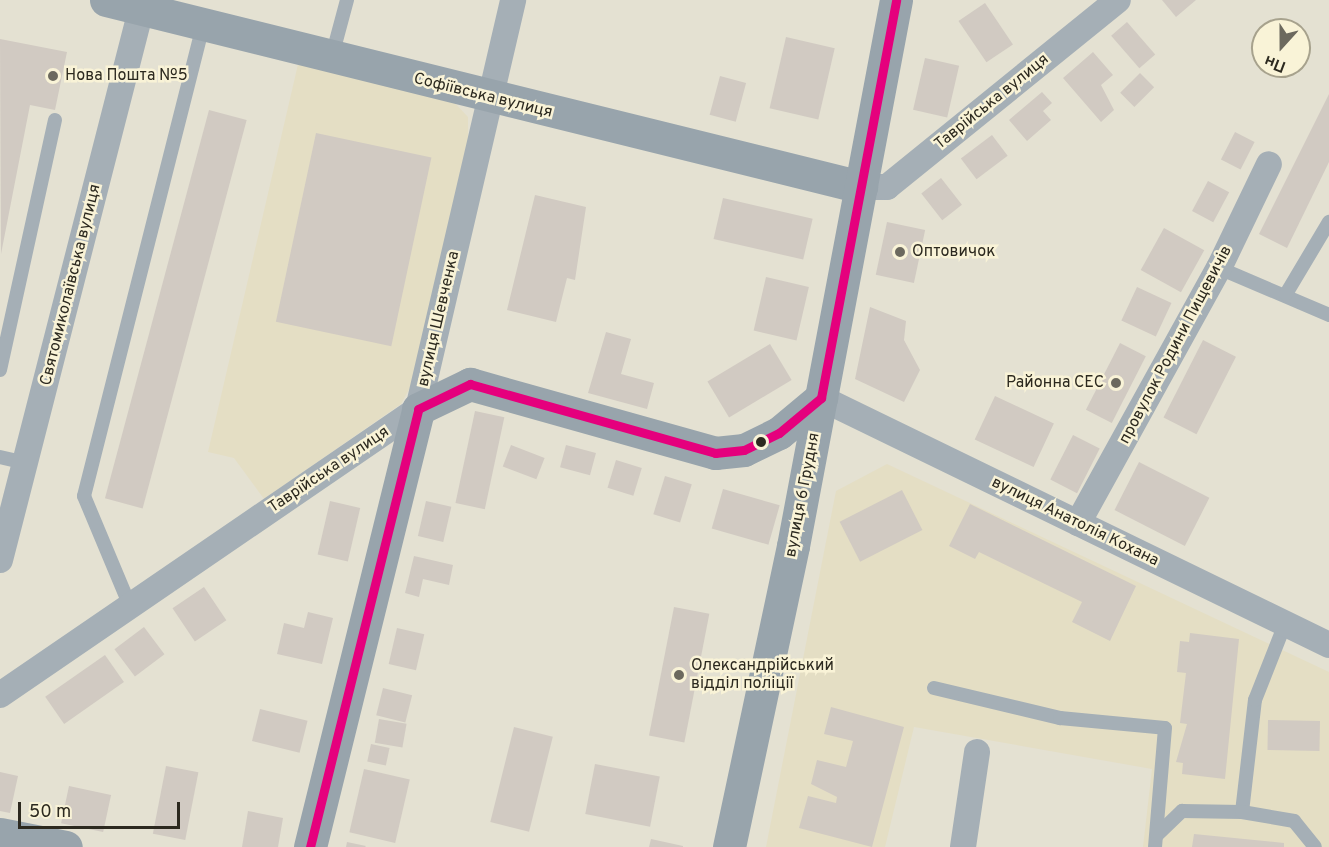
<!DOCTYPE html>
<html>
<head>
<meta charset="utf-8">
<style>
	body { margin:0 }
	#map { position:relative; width:1329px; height:847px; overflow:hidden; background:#e4e1d2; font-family:Overpass,sans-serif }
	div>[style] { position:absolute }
	.built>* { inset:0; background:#e4dec4 }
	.building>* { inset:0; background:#d1cac2; transform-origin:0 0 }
	.lane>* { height:14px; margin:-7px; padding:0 7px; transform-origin:7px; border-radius:7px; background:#a5afb6 }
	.street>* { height:26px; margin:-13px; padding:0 13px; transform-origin:13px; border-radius:13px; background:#a5afb6 }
	.secondary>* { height:33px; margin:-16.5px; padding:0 16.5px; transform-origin:16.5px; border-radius:16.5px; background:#98a4ac }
	.bus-1>* { height:9px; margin:-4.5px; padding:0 4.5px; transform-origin:4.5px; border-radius:4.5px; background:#e5007d }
	.dots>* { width:16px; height:16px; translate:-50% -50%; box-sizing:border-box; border:3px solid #f9f3d7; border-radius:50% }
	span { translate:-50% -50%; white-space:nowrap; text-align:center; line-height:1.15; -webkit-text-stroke:5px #f9f3d7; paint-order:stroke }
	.poi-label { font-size:16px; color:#2c291f }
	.left { translate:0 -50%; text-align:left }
	.right { translate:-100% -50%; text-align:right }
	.street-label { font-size:16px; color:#2c291f }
	.north { position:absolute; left:1251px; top:18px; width:60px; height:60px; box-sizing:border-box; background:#f9f3d7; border:2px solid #a7a28d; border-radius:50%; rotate:201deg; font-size:16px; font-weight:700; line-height:24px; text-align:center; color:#2c291f }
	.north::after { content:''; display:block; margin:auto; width:21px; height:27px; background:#6c695e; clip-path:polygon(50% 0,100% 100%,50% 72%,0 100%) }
	.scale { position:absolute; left:18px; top:802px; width:162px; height:27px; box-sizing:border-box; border:3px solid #2c291f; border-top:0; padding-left:8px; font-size:18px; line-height:21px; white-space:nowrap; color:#2c291f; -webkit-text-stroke:4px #f9f3d7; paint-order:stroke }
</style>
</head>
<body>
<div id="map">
	<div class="built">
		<i style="clip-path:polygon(299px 60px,450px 98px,468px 117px,468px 139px,415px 378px,401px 404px,264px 499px,234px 458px,208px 452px)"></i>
		<i style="clip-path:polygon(887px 464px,1329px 672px,1329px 847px,1143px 847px,1152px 769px,914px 727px,885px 847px,766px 847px,836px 491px)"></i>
	</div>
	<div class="building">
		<i style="clip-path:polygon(1162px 0,1196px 0,1176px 17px)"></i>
		<i style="left:985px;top:3px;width:50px;height:32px;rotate:56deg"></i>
		<i style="left:1127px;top:22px;width:43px;height:21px;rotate:49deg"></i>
		<i style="left:786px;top:37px;width:50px;height:73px;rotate:13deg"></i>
		<i style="clip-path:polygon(0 39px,67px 52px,55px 110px,30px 105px,1px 254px)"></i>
		<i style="clip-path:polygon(1093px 52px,1113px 75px,1101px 85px,1114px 110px,1101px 122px,1063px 78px)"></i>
		<i style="left:925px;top:58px;width:35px;height:53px;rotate:13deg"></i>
		<i style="left:1140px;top:73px;width:20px;height:28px;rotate:45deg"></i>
		<i style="left:720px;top:76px;width:27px;height:40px;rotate:15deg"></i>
		<i style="clip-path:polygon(1042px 92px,1052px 103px,1043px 111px,1051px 120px,1027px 141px,1009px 120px)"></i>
		<i style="clip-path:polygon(1329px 94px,1329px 162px,1287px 248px,1259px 234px)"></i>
		<i style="left:209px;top:110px;width:39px;height:402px;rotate:15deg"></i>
		<i style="left:1235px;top:132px;width:22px;height:31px;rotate:27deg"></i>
		<i style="left:316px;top:133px;width:118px;height:193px;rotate:12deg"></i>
		<i style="left:992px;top:135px;width:26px;height:39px;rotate:53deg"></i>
		<i style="left:941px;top:178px;width:34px;height:25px;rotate:52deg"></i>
		<i style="left:1208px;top:181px;width:24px;height:34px;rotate:28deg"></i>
		<i style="clip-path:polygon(535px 195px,586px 207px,575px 280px,567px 278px,556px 322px,507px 310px)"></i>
		<i style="left:723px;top:198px;width:92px;height:42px;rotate:13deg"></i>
		<i style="left:887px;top:222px;width:39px;height:54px;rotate:12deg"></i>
		<i style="left:1164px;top:228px;width:46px;height:48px;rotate:29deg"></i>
		<i style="left:766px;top:277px;width:44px;height:55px;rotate:13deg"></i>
		<i style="left:1137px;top:287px;width:38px;height:37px;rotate:25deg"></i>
		<i style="clip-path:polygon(870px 307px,906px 321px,904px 340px,920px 370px,904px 402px,855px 379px)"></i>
		<i style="clip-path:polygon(606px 332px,631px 339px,621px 374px,654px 383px,647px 409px,588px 393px)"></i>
		<i style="left:1203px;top:340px;width:37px;height:87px;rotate:27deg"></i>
		<i style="left:1120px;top:343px;width:29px;height:75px;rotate:27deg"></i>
		<i style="left:770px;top:344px;width:42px;height:73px;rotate:59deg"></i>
		<i style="left:995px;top:396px;width:65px;height:48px;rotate:25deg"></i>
		<i style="left:475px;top:411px;width:30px;height:94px;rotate:12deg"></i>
		<i style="left:1073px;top:435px;width:30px;height:50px;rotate:27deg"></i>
		<i style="left:511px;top:445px;width:36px;height:23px;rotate:21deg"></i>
		<i style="left:566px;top:445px;width:31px;height:23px;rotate:15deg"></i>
		<i style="left:616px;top:460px;width:27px;height:29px;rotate:17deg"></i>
		<i style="left:1139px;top:462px;width:79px;height:54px;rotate:27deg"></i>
		<i style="left:665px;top:476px;width:28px;height:40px;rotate:17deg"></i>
		<i style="left:723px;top:489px;width:59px;height:41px;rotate:16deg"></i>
		<i style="left:902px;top:490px;width:45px;height:70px;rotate:63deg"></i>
		<i style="left:330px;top:501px;width:31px;height:55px;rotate:13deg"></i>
		<i style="left:426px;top:501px;width:26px;height:36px;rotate:13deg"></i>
		<i style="clip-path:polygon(970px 504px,1136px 586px,1110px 641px,1072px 622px,1082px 602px,979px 552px,975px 559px,949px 546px)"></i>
		<i style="clip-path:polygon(414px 556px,453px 565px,449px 585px,423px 579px,419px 597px,405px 593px)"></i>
		<i style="left:204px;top:587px;width:40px;height:38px;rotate:56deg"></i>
		<i style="left:674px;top:607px;width:36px;height:131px;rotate:11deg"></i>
		<i style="clip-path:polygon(308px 612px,333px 618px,322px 664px,277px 654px,284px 623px,304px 628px)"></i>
		<i style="left:144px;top:627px;width:34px;height:37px;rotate:53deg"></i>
		<i style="left:397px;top:628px;width:28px;height:37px;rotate:13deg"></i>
		<i style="clip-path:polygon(1190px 633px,1239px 639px,1225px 779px,1182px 774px,1183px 763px,1176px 762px,1187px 724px,1180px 723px,1186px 673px,1177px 672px,1180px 641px,1189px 642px)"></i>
		<i style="left:105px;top:655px;width:33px;height:73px;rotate:55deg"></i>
		<i style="left:383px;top:688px;width:30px;height:28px;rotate:14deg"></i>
		<i style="clip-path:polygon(831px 707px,904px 727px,872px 847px,799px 828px,808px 796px,836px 803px,837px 797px,811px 784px,817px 760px,846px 767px,853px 741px,824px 734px)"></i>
		<i style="left:260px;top:709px;width:49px;height:33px;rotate:14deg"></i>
		<i style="left:379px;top:719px;width:28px;height:24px;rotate:10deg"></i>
		<i style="left:1268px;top:720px;width:52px;height:30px;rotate:1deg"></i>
		<i style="left:514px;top:727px;width:40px;height:98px;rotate:14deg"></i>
		<i style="left:371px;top:744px;width:19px;height:18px;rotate:12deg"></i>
		<i style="left:595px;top:764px;width:66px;height:51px;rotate:11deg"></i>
		<i style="left:166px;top:766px;width:33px;height:69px;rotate:11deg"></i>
		<i style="left:364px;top:769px;width:47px;height:65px;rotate:13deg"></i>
		<i style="clip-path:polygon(0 772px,18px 776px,10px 813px,0 811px)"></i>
		<i style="left:69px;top:786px;width:43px;height:38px;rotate:12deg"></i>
		<i style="clip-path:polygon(248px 811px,283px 818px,278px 847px,242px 847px)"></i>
		<i style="clip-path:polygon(1194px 834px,1284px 843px,1284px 847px,1192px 847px)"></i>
		<i style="clip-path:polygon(651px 839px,683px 846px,683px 847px,649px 847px)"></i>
		<i style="clip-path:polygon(347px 842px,366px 846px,365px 847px,346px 847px)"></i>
	</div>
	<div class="lane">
		<i style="left:332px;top:56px;width:58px;rotate:-75deg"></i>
		<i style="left:1219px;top:268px;width:120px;rotate:23.1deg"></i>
		<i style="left:1286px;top:294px;width:84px;rotate:-59.2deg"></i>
		<i style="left:0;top:370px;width:256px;rotate:-77.6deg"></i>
		<i style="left:0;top:457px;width:26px;rotate:13deg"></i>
		<i style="left:130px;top:606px;width:119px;rotate:-112.7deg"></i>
		<i style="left:84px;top:496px;width:485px;rotate:-75.8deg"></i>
		<i style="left:934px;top:688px;width:130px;rotate:13.4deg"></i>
		<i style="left:1060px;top:718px;width:105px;rotate:5.4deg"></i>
		<i style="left:1165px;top:728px;width:119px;rotate:94.8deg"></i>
		<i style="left:1242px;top:812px;width:113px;rotate:-83.4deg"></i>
		<i style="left:1255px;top:700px;width:82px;rotate:-68.5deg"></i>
		<i style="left:1157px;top:835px;width:35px;rotate:-44deg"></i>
		<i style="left:1182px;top:811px;width:60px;rotate:1deg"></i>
		<i style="left:1242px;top:812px;width:53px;rotate:9.8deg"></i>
		<i style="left:1294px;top:821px;width:33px;rotate:51deg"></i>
	</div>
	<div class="street">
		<i style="left:861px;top:187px;width:26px"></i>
		<i style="left:887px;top:187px;width:297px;rotate:-39deg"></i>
		<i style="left:821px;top:398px;width:565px;rotate:25.93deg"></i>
		<i style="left:1078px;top:523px;width:291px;rotate:-61.1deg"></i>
		<i style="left:1219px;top:268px;width:115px;rotate:-64.3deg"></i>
		<i style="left:0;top:560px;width:568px;rotate:-75.62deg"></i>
		<i style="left:0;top:695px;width:506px;rotate:-34.38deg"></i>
		<i style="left:418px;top:409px;width:420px;rotate:-76.9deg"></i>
		<i style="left:963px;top:847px;width:96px;rotate:-81.6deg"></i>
	</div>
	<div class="secondary">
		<i style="left:106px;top:0;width:778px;rotate:13.91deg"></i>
		<i style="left:0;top:834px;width:67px;rotate:11.1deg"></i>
		<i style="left:310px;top:847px;width:451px;rotate:-76.1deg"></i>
		<i style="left:418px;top:409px;width:58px;rotate:-25.7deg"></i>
		<i style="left:470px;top:384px;width:255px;rotate:15.7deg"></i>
		<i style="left:715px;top:453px;width:29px;rotate:-6deg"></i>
		<i style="left:744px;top:450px;width:39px;rotate:-26deg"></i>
		<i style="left:779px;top:433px;width:55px;rotate:-39.8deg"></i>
		<i style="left:729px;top:847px;width:308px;rotate:-78deg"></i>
		<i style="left:793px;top:546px;width:556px;rotate:-79.32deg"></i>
	</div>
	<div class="bus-1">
		<i style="left:310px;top:847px;width:451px;rotate:-76.1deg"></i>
		<i style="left:418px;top:409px;width:58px;rotate:-25.7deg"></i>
		<i style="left:470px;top:384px;width:255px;rotate:15.7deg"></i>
		<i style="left:715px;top:453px;width:29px;rotate:-6deg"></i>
		<i style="left:744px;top:450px;width:39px;rotate:-26deg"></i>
		<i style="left:779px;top:433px;width:55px;rotate:-39.8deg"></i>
		<i style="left:821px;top:398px;width:405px;rotate:-79.3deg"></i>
	</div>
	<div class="dots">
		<i style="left:53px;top:76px;background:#6c695e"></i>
		<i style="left:900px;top:252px;background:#6c695e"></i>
		<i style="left:1116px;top:383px;background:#6c695e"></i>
		<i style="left:761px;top:442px;background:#2c291f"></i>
		<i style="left:679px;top:675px;background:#6c695e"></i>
	</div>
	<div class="poi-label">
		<span class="left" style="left:65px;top:76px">Нова Пошта №5</span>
		<span class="left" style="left:912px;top:252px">Оптовичок</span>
		<span class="right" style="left:1104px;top:383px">Районна СЕС</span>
		<span class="left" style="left:691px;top:675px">Олександрійський<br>відділ поліції</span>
	</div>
	<div class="street-label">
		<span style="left:483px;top:96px;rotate:14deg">Софіївська вулиця</span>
		<span style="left:992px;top:102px;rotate:-39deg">Таврійська вулиця</span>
		<span style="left:71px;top:285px;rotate:-76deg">Святомиколаївська вулиця</span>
		<span style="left:439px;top:319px;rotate:-77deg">вулиця Шевченка</span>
		<span style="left:1176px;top:345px;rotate:-62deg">провулок Родини Пищевичів</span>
		<span style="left:329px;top:470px;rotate:-34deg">Таврійська вулиця</span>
		<span style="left:803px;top:495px;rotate:-79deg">вулиця 6 Грудня</span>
		<span style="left:1075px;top:522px;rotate:26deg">вулиця Анатолія Кохана</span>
	</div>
	<div class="north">Пн</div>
	<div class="scale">50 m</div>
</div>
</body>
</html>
